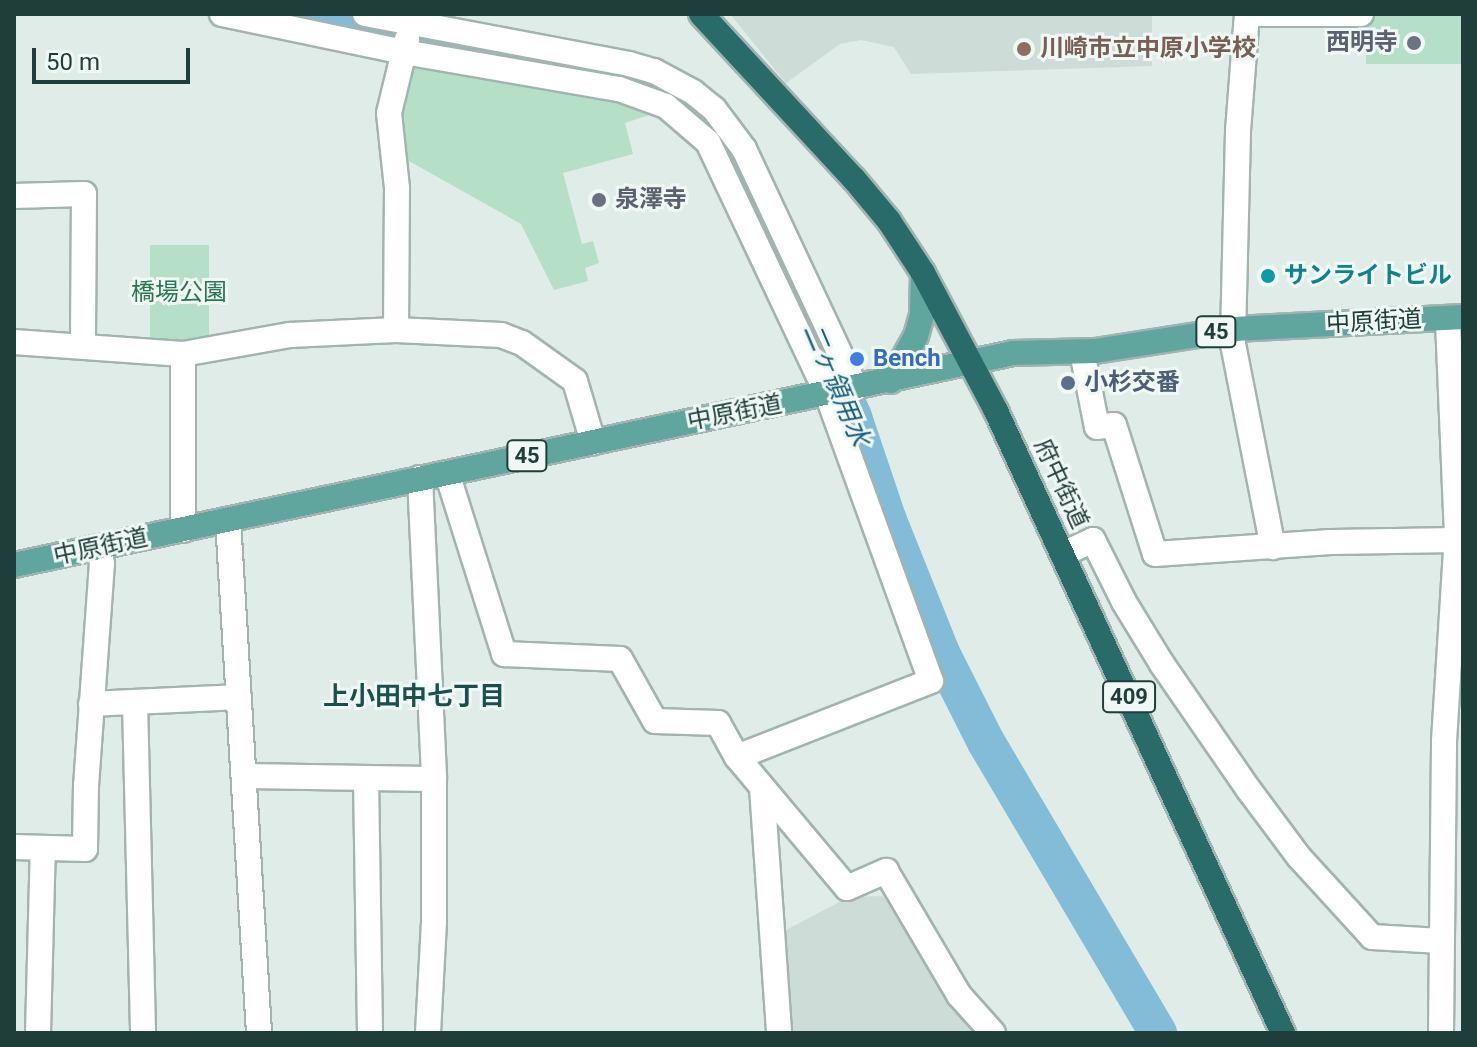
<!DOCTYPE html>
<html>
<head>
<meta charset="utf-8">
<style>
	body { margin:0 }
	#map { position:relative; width:1477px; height:1047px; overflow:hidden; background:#dfece8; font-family:Roboto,"Noto Sans JP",sans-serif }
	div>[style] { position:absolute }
	.built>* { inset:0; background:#cddcd7 }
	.green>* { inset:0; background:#b6dfc7; transform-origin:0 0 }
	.river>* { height:38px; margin:-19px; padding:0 19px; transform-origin:19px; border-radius:19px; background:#82bcd6 }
	.roads { filter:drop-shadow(2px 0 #a2b4b0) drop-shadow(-2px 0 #a2b4b0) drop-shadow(0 2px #a2b4b0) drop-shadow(0 -2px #a2b4b0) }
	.street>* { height:24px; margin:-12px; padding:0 12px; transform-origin:12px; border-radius:12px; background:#fff }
	.primary>* { height:24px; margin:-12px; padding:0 12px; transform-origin:12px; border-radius:12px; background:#60a59e }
	.highway>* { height:24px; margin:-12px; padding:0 12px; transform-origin:12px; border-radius:12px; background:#286b68 }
	.dots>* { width:22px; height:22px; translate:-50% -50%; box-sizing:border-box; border:4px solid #f0f8f5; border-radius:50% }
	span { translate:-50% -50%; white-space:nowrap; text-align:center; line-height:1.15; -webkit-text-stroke:6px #f0f8f5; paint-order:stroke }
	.shield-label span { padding:2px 6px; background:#f0f8f5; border:2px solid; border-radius:6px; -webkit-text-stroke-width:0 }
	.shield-label { font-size:22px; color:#1f3d39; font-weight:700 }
	.worship-label { font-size:24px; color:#5b616d; font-weight:700 }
	.right { translate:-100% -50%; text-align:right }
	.left { translate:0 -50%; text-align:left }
	.education-label { font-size:24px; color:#785e54; font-weight:700 }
	.culture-label { font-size:24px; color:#0d838f; font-weight:700 }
	.park-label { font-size:24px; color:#267751 }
	.street-label { font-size:24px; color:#1f3d39 }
	.shop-label { font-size:24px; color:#366cbe; font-weight:700 }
	.service-label { font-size:24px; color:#4e5e75; font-weight:700 }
	.water-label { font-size:26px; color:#145c7d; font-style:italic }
	.neighbourhood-label { font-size:26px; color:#19504b; font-weight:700 }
	.frame { position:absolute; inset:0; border:16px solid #1f3d39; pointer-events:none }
	.scale { position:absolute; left:32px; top:48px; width:158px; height:36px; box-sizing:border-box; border:4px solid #1f3d39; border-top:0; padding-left:10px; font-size:24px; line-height:28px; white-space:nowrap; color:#1f3d39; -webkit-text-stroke:6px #f0f8f5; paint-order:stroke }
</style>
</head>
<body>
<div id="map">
	<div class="built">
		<i style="clip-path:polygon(730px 14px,1152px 14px,1152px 66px,911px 74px,894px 47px,861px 40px,840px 44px,786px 83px)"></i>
		<i style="clip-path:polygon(883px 896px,972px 1033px,789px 1033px,782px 932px,849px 897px)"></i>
	</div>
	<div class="green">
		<i style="left:1366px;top:14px;width:97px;height:50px"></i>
		<i style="clip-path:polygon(408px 65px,629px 102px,655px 113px,625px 123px,633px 154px,563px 173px,582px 244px,593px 241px,599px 263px,585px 268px,588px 281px,554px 290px,521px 224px,402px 157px,398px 134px)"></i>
		<i style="left:209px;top:245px;width:95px;height:59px;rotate:90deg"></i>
	</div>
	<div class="river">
		<i style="left:293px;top:14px;width:345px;rotate:10.7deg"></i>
		<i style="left:632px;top:78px;width:55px;rotate:23.7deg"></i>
		<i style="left:682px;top:100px;width:30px;rotate:41deg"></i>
		<i style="left:705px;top:120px;width:31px;rotate:52deg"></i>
		<i style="left:724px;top:144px;width:68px;rotate:61.9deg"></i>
		<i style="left:756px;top:204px;width:234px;rotate:65.5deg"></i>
		<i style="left:853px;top:417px;width:107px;rotate:71.4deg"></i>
		<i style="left:887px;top:518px;width:145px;rotate:68.2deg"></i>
		<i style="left:941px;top:653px;width:100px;rotate:63.2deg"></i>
		<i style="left:986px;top:742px;width:338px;rotate:59.4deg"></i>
	</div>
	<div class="roads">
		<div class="street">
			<i style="left:222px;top:14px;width:186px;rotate:11.8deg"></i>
			<i style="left:404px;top:52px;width:218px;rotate:9.8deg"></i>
			<i style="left:619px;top:89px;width:50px;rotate:19.9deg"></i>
			<i style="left:666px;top:106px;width:55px;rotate:40.6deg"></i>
			<i style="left:708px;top:142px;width:279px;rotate:64.7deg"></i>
			<i style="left:827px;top:394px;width:305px;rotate:70.1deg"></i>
			<i style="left:931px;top:681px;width:208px;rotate:158.6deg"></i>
			<i style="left:365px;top:14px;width:269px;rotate:10.7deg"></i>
			<i style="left:629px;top:64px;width:26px;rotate:16deg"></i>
			<i style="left:654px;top:71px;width:44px;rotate:28.3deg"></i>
			<i style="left:693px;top:92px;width:27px;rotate:39deg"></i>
			<i style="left:714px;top:109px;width:50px;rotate:53.1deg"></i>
			<i style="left:744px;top:149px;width:264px;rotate:64.9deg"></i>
			<i style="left:1247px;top:14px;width:118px;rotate:94.4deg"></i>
			<i style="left:1238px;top:132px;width:212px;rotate:91.4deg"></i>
			<i style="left:1233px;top:344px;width:207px;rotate:78.9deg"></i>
			<i style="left:1252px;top:14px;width:109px"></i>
			<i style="left:14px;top:196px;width:70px;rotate:-1.6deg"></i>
			<i style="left:84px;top:194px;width:151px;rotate:90.4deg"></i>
			<i style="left:396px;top:330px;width:142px;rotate:-89.6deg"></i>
			<i style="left:397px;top:188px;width:75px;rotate:-96.1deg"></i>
			<i style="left:389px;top:113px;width:76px;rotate:-76.3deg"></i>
			<i style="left:14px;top:342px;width:169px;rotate:4.1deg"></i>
			<i style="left:183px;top:354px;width:109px;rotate:-10.1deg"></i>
			<i style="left:290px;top:335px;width:106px;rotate:-2.7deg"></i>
			<i style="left:396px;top:330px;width:105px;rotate:2.7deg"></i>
			<i style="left:501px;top:335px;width:22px;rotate:21deg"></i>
			<i style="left:522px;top:343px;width:65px;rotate:35.6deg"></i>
			<i style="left:575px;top:381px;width:64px;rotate:73.6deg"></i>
			<i style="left:1082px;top:352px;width:76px;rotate:78.7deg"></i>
			<i style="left:1097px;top:427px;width:17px;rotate:-7deg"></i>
			<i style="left:1114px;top:425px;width:135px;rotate:72.4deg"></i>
			<i style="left:1155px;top:554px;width:176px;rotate:-3.9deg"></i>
			<i style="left:1331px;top:542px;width:126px;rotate:-0.9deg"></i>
			<i style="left:183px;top:354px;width:176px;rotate:90deg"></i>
			<i style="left:447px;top:473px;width:190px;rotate:72.5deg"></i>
			<i style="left:504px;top:654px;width:116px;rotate:2.5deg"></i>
			<i style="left:620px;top:659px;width:71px;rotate:60.6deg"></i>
			<i style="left:655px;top:721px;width:63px;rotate:1.8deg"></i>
			<i style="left:718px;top:723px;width:39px;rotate:61deg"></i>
			<i style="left:737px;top:757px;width:171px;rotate:50deg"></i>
			<i style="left:847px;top:888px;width:43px;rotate:-23.6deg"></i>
			<i style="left:886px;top:871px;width:144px;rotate:59.5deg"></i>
			<i style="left:959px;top:995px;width:51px;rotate:48.2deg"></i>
			<i style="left:420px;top:478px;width:301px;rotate:87.3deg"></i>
			<i style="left:434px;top:779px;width:143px;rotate:90deg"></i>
			<i style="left:434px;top:922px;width:111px;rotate:93.1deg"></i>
			<i style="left:228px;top:520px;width:514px;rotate:86.54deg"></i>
			<i style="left:1063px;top:554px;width:33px;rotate:-25deg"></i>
			<i style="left:1093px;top:540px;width:69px;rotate:63.4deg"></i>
			<i style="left:1124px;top:602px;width:73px;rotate:58.5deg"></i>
			<i style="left:1162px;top:664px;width:153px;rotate:55.4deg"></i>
			<i style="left:1249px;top:790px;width:84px;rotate:53.3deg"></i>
			<i style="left:1299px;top:857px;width:108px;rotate:47.6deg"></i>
			<i style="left:1372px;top:937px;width:69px;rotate:3.3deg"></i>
			<i style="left:135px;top:703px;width:330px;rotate:88.6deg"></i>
			<i style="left:91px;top:704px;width:148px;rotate:-2.7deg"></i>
			<i style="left:244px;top:776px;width:190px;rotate:0.9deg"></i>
			<i style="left:366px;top:778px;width:255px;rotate:89.1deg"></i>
			<i style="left:762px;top:788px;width:246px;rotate:86deg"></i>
			<i style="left:14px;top:847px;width:71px;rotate:1.6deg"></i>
			<i style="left:85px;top:849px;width:63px;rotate:-89.1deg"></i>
			<i style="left:86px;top:786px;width:223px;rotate:-85.9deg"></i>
			<i style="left:102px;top:564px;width:17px;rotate:-100deg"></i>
			<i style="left:38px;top:1033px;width:185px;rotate:-88.5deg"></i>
			<i style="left:1441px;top:1033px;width:292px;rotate:-89.4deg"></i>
			<i style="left:1444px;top:741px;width:205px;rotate:-86.4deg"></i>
			<i style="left:1457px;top:536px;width:218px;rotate:-92.4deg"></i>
		</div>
		<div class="primary">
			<i style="left:891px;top:381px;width:51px;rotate:-60.9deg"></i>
			<i style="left:916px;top:336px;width:22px;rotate:-74deg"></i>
			<i style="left:922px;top:315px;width:42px;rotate:-88.6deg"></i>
			<i style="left:14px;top:565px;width:1021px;rotate:-11.98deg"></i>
			<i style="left:1013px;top:353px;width:82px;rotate:-1.4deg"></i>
			<i style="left:1095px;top:351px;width:142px;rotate:-8.9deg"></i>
			<i style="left:1235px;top:329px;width:228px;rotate:-3deg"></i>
		</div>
		<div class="highway">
			<i style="left:701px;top:14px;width:225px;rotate:47.2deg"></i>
			<i style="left:854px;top:179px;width:55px;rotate:50.2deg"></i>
			<i style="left:889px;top:221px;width:62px;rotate:56.8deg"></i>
			<i style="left:923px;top:273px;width:156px;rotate:62.1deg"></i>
			<i style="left:996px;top:411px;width:685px;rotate:65.23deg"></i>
		</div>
	</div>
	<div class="dots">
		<i style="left:1414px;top:43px;background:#6b7280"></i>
		<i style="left:1024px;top:49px;background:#8d6e63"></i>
		<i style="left:599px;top:200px;background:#6b7280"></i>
		<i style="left:1268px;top:276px;background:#0f9aa8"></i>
		<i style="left:857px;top:359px;background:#3f7fe0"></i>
		<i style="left:1068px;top:383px;background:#5c6f8a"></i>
	</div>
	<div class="shield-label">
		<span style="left:1216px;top:332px">45</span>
		<span style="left:527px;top:456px">45</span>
		<span style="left:1129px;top:697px">409</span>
	</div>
	<div class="worship-label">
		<span class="right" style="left:1398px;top:43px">西明寺</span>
		<span class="left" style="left:615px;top:200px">泉澤寺</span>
	</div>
	<div class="education-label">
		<span class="left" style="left:1040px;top:49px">川崎市立中原小学校</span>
	</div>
	<div class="culture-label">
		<span class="left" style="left:1284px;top:276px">サンライトビル</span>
	</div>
	<div class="park-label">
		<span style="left:179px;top:293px">橋場公園</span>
	</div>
	<div class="street-label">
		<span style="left:1374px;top:322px;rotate:-3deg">中原街道</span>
		<span style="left:735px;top:413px;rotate:-11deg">中原街道</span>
		<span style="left:1061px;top:484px;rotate:65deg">府中街道</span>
		<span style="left:101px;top:547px;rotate:-12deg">中原街道</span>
	</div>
	<div class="shop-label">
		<span class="left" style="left:873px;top:359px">Bench</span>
	</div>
	<div class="service-label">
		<span class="left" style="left:1084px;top:383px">小杉交番</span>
	</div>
	<div class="water-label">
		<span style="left:836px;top:385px;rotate:67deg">二ヶ領用水</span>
	</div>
	<div class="neighbourhood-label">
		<span style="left:414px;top:697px">上小田中七丁目</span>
	</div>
	<div class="frame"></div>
	<div class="scale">50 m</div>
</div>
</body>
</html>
